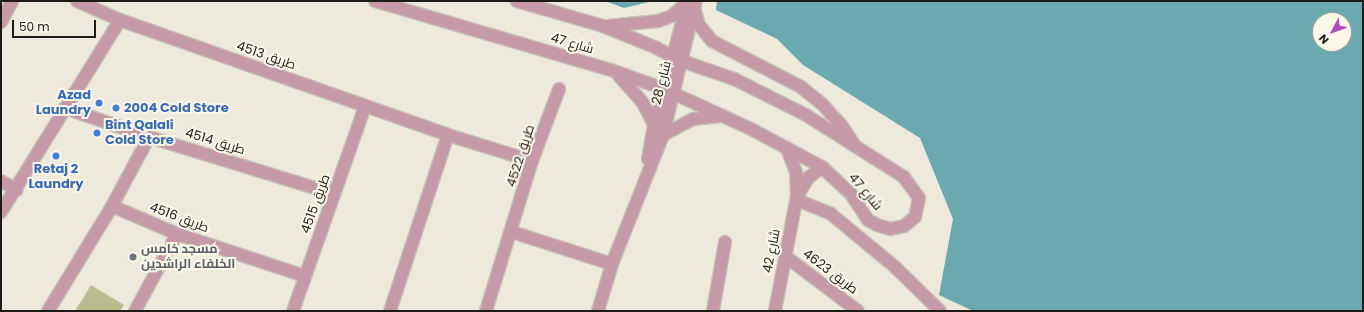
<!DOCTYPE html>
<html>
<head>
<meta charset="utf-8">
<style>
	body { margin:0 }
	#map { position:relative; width:1364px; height:312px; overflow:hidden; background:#edeadc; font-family:Poppins,Cairo,sans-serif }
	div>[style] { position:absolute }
	.green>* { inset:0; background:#b9bc8e }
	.water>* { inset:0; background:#6aa9af }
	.roads { filter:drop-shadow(1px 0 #c7c5b8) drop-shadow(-1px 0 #c7c5b8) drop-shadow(0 1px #c7c5b8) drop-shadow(0 -1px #c7c5b8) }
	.minor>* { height:12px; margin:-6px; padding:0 6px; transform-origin:6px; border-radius:6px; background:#c699a8 }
	.dots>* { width:11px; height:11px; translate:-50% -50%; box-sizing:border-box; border:2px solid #faf7e9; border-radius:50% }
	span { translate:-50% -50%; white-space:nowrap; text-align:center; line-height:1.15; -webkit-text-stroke:4px #faf7e9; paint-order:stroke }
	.street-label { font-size:13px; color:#1c1b16 }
	.shop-label { font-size:13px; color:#366cbe; font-weight:700 }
	.right { translate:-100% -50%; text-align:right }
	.left { translate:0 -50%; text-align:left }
	.worship-label { font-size:13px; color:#5b616d; font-weight:700 }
	.frame { position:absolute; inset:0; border:2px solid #1c1b16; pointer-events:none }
	.north { position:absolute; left:1312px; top:12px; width:40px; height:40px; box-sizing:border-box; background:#faf7e9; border:1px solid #a19f95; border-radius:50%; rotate:229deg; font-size:11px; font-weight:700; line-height:16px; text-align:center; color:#1c1b16 }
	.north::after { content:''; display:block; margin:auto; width:14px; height:18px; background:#ae4fb9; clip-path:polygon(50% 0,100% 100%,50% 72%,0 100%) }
	.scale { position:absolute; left:12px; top:20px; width:84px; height:18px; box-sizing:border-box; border:2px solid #1c1b16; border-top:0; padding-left:5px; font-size:12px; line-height:14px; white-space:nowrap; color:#1c1b16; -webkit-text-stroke:3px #faf7e9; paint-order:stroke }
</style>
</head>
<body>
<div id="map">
	<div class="green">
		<i style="clip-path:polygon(91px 285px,124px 305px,120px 311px,75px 311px)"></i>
	</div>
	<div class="water">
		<i style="clip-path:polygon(605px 1px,653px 1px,624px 8px)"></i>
		<i style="clip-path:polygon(evenodd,717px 1px,1363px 1px,1363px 311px,973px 311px,939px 295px,953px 219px,920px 138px,803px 65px,777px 39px,716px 10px,717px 1px,1320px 20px,1344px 20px,1344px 44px,1320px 44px,1320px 20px)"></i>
	</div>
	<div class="roads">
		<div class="minor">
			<i style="left:77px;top:1px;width:47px;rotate:23.8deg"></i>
			<i style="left:120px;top:20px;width:348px;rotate:19.3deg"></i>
			<i style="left:448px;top:135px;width:88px;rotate:17.2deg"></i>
			<i style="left:375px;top:1px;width:246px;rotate:16.3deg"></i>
			<i style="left:611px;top:70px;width:56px;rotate:19.7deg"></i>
			<i style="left:664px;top:89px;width:96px;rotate:24.7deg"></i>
			<i style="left:751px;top:129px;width:81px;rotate:28.2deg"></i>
			<i style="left:822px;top:167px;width:40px;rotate:43deg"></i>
			<i style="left:851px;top:194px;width:31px;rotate:57deg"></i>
			<i style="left:868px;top:220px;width:10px;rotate:29deg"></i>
			<i style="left:877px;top:225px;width:14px;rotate:17deg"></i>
			<i style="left:890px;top:229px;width:14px;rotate:-12deg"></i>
			<i style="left:904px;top:226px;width:14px;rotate:-39deg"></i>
			<i style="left:915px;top:217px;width:19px;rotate:-78deg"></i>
			<i style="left:919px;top:198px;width:26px;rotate:-126deg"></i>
			<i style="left:904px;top:177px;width:116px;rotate:-147.7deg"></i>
			<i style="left:806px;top:115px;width:80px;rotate:-153.4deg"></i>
			<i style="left:734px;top:79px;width:55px;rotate:-160.9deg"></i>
			<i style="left:682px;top:61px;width:28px;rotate:-153deg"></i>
			<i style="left:657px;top:48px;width:58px;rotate:-157.8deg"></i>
			<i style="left:603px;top:26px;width:90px;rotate:-163.8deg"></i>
			<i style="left:695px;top:11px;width:15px;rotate:74deg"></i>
			<i style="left:699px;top:25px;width:21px;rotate:51deg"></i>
			<i style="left:712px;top:41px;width:100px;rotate:27.3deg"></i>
			<i style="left:801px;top:87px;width:28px;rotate:39deg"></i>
			<i style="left:823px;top:105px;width:28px;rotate:48deg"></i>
			<i style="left:842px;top:126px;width:24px;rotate:57deg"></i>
			<i style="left:1px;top:22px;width:24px;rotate:-62deg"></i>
			<i style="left:608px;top:26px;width:50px;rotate:-5.7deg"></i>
			<i style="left:658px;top:21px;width:15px;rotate:-20deg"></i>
			<i style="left:672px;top:16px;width:19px;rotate:-43deg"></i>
			<i style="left:619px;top:76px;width:36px;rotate:48deg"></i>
			<i style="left:643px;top:103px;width:25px;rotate:63deg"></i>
			<i style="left:65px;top:108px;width:89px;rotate:19deg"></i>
			<i style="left:149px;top:137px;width:194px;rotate:17.1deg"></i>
			<i style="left:663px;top:135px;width:34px;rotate:-28deg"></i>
			<i style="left:693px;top:119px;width:30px;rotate:-6deg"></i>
			<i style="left:648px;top:159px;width:35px;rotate:-80deg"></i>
			<i style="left:654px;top:125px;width:129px;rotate:-74.7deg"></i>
			<i style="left:1px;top:181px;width:18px;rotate:29deg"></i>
			<i style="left:798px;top:195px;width:20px;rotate:-60deg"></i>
			<i style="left:808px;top:178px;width:18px;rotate:-38deg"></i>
			<i style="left:797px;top:200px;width:37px;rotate:22deg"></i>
			<i style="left:831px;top:214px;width:83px;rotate:39.6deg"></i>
			<i style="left:895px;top:267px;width:63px;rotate:44.4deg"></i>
			<i style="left:112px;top:206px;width:71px;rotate:23.3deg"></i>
			<i style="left:177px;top:234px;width:135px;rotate:18.2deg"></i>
			<i style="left:1px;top:212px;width:226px;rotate:-58.2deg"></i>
			<i style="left:512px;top:232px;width:105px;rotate:17.7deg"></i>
			<i style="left:785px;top:256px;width:91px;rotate:37deg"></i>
			<i style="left:48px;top:311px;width:123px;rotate:-58.6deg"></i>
			<i style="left:112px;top:206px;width:78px;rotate:-61.8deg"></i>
			<i style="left:135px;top:311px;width:88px;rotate:-61.4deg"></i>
			<i style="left:293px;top:311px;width:217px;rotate:-70.6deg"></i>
			<i style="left:390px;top:311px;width:185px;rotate:-71.8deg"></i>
			<i style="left:486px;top:311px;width:157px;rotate:-73deg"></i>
			<i style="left:532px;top:161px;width:77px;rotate:-69.4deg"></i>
			<i style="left:598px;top:311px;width:49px;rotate:-73.4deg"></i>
			<i style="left:612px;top:264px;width:139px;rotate:-68.4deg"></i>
			<i style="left:663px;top:135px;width:138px;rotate:-76.2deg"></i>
			<i style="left:713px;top:311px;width:70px;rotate:-80.1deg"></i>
			<i style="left:775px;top:311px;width:117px;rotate:-79.2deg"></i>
			<i style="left:797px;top:196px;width:24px;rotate:-92deg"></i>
			<i style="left:796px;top:172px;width:26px;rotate:-111deg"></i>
		</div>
	</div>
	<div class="dots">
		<i style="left:99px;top:103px;background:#3f7fe0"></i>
		<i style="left:116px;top:108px;background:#3f7fe0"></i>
		<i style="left:97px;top:133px;background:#3f7fe0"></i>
		<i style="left:56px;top:156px;background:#3f7fe0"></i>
		<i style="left:133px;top:257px;background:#6b7280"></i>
	</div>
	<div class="street-label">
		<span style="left:572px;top:44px;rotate:16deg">شارع 47</span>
		<span style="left:266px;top:56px;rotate:19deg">طريق 4513</span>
		<span style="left:662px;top:83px;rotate:-76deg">شارع 28</span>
		<span style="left:215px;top:142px;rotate:17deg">طريق 4514</span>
		<span style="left:521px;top:156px;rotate:-72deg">طريق 4522</span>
		<span style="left:865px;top:192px;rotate:50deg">شارع 47</span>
		<span style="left:316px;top:204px;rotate:-70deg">طريق 4515</span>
		<span style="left:179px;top:218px;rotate:21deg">طريق 4516</span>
		<span style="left:772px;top:251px;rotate:-79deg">شارع 42</span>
		<span style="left:830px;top:272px;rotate:37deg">طريق 4623</span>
	</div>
	<div class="shop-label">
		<span class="right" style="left:91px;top:103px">Azad<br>Laundry</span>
		<span class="left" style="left:124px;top:108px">2004 Cold Store</span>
		<span class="left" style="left:105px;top:133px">Bint Qalali<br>Cold Store</span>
		<span style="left:56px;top:177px">Retaj 2<br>Laundry</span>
	</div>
	<div class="worship-label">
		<span class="left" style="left:141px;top:257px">مسجد خامس<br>الخلفاء الراشدين</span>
	</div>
	<div class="frame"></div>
	<div class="north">N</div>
	<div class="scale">50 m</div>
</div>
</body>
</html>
